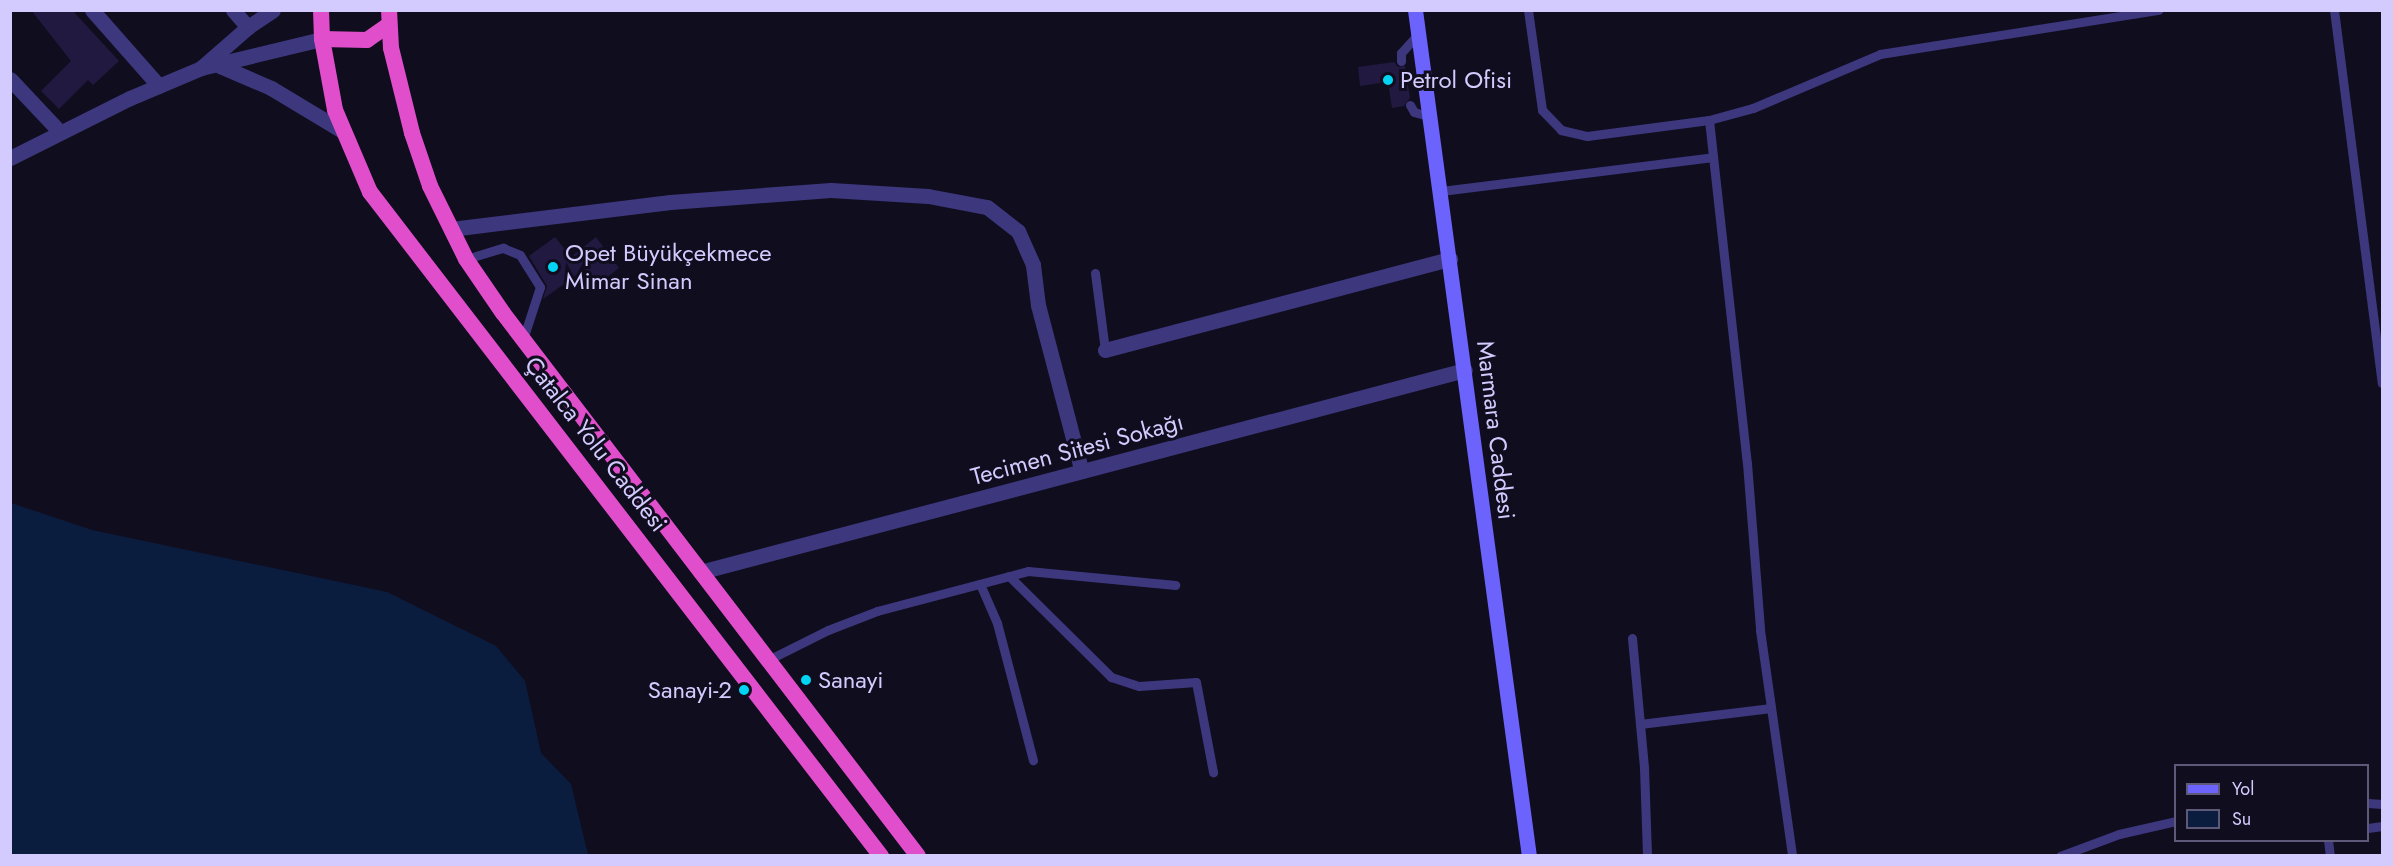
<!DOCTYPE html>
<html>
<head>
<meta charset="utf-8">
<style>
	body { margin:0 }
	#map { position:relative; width:2393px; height:866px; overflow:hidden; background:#100d1f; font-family:Jost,sans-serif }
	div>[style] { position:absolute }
	.water>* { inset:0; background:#0b1d3f }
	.building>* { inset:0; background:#221940 }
	.service>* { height:9px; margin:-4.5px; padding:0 4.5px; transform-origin:4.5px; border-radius:4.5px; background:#3d387e }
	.minor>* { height:15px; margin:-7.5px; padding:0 7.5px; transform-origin:7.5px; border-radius:7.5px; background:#3d387e }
	.secondary>* { height:15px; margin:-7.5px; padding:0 7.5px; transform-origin:7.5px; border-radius:7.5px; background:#6c63fd }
	.trunk>* { height:16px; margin:-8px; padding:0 8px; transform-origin:8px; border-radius:8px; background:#e04ecb }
	.dots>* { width:16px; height:16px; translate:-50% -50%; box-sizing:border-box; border:3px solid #100d1f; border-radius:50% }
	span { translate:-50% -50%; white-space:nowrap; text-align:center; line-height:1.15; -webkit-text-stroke:6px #100d1f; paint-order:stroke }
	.poi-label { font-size:24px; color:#d3cbfe }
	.left { translate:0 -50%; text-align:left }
	.right { translate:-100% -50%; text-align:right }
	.street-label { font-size:24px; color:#d3cbfe }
	.frame { position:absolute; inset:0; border:12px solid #d3cbfe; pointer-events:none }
	.legend { position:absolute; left:2174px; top:764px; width:195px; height:78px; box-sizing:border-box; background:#100d1f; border:2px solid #5e5978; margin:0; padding:8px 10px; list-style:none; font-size:18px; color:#d3cbfe }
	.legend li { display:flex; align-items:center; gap:12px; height:30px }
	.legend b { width:30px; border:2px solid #5e5978 }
</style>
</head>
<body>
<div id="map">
	<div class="water">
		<i style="clip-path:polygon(11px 503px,92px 530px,387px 592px,496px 646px,525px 681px,541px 753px,571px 784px,588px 855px,11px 855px)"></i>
	</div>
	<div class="building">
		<i style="clip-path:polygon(31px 10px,72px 10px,119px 61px,93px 85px,88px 80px,59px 109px,41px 91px,71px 61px)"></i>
		<i style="clip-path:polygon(1394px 62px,1398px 67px,1405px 66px,1410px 98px,1404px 106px,1392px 108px,1388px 82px,1360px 86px,1358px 67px)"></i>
		<i style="clip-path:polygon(555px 237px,571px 257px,596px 237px,619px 268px,597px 285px,585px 269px,543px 299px,547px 286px,529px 256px)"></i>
	</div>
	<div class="service">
		<i style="left:1528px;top:10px;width:101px;rotate:82deg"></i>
		<i style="left:1542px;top:110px;width:28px;rotate:46deg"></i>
		<i style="left:1561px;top:130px;width:27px;rotate:13deg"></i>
		<i style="left:1587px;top:136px;width:123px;rotate:-7.5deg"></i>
		<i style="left:1709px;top:120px;width:46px;rotate:-15.3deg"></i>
		<i style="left:1753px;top:108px;width:138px;rotate:-23deg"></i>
		<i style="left:1880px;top:54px;width:282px;rotate:-9deg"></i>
		<i style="left:2334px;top:10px;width:376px;rotate:82.7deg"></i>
		<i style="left:1401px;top:61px;width:8px;rotate:-90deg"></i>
		<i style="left:1401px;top:53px;width:27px;rotate:-48deg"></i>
		<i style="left:1410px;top:105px;width:8px;rotate:60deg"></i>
		<i style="left:1414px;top:112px;width:19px;rotate:16deg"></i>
		<i style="left:1709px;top:120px;width:345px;rotate:83.7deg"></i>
		<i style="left:1747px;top:463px;width:168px;rotate:85.5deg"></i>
		<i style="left:1760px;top:630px;width:228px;rotate:81.9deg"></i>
		<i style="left:1441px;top:191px;width:274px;rotate:-7.1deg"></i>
		<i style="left:466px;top:259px;width:39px;rotate:-17deg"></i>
		<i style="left:503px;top:248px;width:18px;rotate:22deg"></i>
		<i style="left:520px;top:255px;width:38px;rotate:58deg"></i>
		<i style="left:540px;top:287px;width:55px;rotate:108.1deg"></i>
		<i style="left:1095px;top:273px;width:78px;rotate:82.6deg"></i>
		<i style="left:1009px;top:576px;width:144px;rotate:44.7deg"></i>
		<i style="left:1111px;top:677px;width:29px;rotate:18deg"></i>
		<i style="left:1139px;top:686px;width:57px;rotate:-4deg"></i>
		<i style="left:1196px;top:682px;width:92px;rotate:79.3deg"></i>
		<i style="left:980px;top:584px;width:43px;rotate:66.4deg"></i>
		<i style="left:997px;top:623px;width:142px;rotate:75.3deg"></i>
		<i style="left:1632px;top:638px;width:131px;rotate:84.7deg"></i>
		<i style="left:1644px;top:768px;width:88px;rotate:88deg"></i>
		<i style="left:768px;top:660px;width:67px;rotate:-26.6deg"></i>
		<i style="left:828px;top:630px;width:53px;rotate:-21.2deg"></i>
		<i style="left:877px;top:611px;width:156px;rotate:-14.8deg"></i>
		<i style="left:1028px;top:571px;width:148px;rotate:5.4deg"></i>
		<i style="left:1640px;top:724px;width:132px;rotate:-7deg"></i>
		<i style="left:2368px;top:803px;width:14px;rotate:4deg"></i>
		<i style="left:2368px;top:828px;width:14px;rotate:-8deg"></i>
		<i style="left:2328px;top:840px;width:16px;rotate:83deg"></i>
		<i style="left:2060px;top:856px;width:63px;rotate:-20.4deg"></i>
		<i style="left:2119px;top:834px;width:58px;rotate:-12.8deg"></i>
	</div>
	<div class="minor">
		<i style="left:92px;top:10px;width:101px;rotate:48.6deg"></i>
		<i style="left:233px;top:10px;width:23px;rotate:49deg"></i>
		<i style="left:220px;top:66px;width:56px;rotate:23.3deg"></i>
		<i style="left:271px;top:88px;width:82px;rotate:31deg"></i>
		<i style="left:201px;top:68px;width:62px;rotate:-41.1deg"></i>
		<i style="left:248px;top:27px;width:30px;rotate:-34deg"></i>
		<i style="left:10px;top:79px;width:73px;rotate:46.7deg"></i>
		<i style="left:10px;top:158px;width:134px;rotate:-26.6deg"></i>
		<i style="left:130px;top:98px;width:77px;rotate:-22.9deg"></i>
		<i style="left:201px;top:68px;width:124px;rotate:-13.5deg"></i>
		<i style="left:451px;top:229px;width:221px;rotate:-7deg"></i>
		<i style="left:670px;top:202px;width:161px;rotate:-4.3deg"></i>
		<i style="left:831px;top:190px;width:97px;rotate:3.5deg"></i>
		<i style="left:928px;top:196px;width:60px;rotate:10.6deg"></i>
		<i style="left:987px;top:207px;width:39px;rotate:38deg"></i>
		<i style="left:1018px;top:231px;width:37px;rotate:66deg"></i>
		<i style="left:1033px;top:265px;width:40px;rotate:82.9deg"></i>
		<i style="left:1038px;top:305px;width:170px;rotate:75.3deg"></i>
		<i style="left:1105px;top:350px;width:357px;rotate:-14.8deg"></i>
		<i style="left:700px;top:572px;width:791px;rotate:-14.79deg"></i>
	</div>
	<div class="secondary">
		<i style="left:1415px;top:10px;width:854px;rotate:82.33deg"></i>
	</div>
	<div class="trunk">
		<i style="left:321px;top:10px;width:29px;rotate:88deg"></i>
		<i style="left:322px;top:39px;width:72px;rotate:79.6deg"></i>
		<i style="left:335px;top:110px;width:89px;rotate:66.9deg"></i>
		<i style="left:370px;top:192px;width:838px;rotate:52.42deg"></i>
		<i style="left:389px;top:10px;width:38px;rotate:87deg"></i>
		<i style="left:391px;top:48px;width:88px;rotate:76.1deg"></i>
		<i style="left:412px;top:133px;width:56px;rotate:71.2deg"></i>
		<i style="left:430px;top:186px;width:81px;rotate:63.7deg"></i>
		<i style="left:466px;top:259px;width:65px;rotate:55.6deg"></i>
		<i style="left:503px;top:313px;width:683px;rotate:52.61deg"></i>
		<i style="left:322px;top:39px;width:45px;rotate:1.3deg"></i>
		<i style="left:367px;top:40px;width:24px;rotate:-35deg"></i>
	</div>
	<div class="dots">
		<i style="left:1388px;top:80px;background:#03d4f3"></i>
		<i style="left:553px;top:267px;background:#03d4f3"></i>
		<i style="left:806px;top:680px;background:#03d4f3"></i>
		<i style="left:744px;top:690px;background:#03d4f3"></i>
	</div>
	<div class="poi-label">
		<span class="left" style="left:1400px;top:80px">Petrol Ofisi</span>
		<span class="left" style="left:565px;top:267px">Opet Büyükçekmece<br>Mimar Sinan</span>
		<span class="left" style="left:818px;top:680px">Sanayi</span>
		<span class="right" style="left:732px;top:690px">Sanayi-2</span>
	</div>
	<div class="street-label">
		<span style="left:1496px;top:430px;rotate:83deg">Marmara Caddesi</span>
		<span style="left:596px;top:444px;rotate:52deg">Çatalca Yolu Caddesi</span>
		<span style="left:1077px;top:449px;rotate:-15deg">Tecimen Sitesi Sokağı</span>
	</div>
	<div class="frame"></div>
	<ul class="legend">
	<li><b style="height:8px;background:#6c63fd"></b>Yol</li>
	<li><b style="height:16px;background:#0b1d3f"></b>Su</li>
	</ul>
</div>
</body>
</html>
